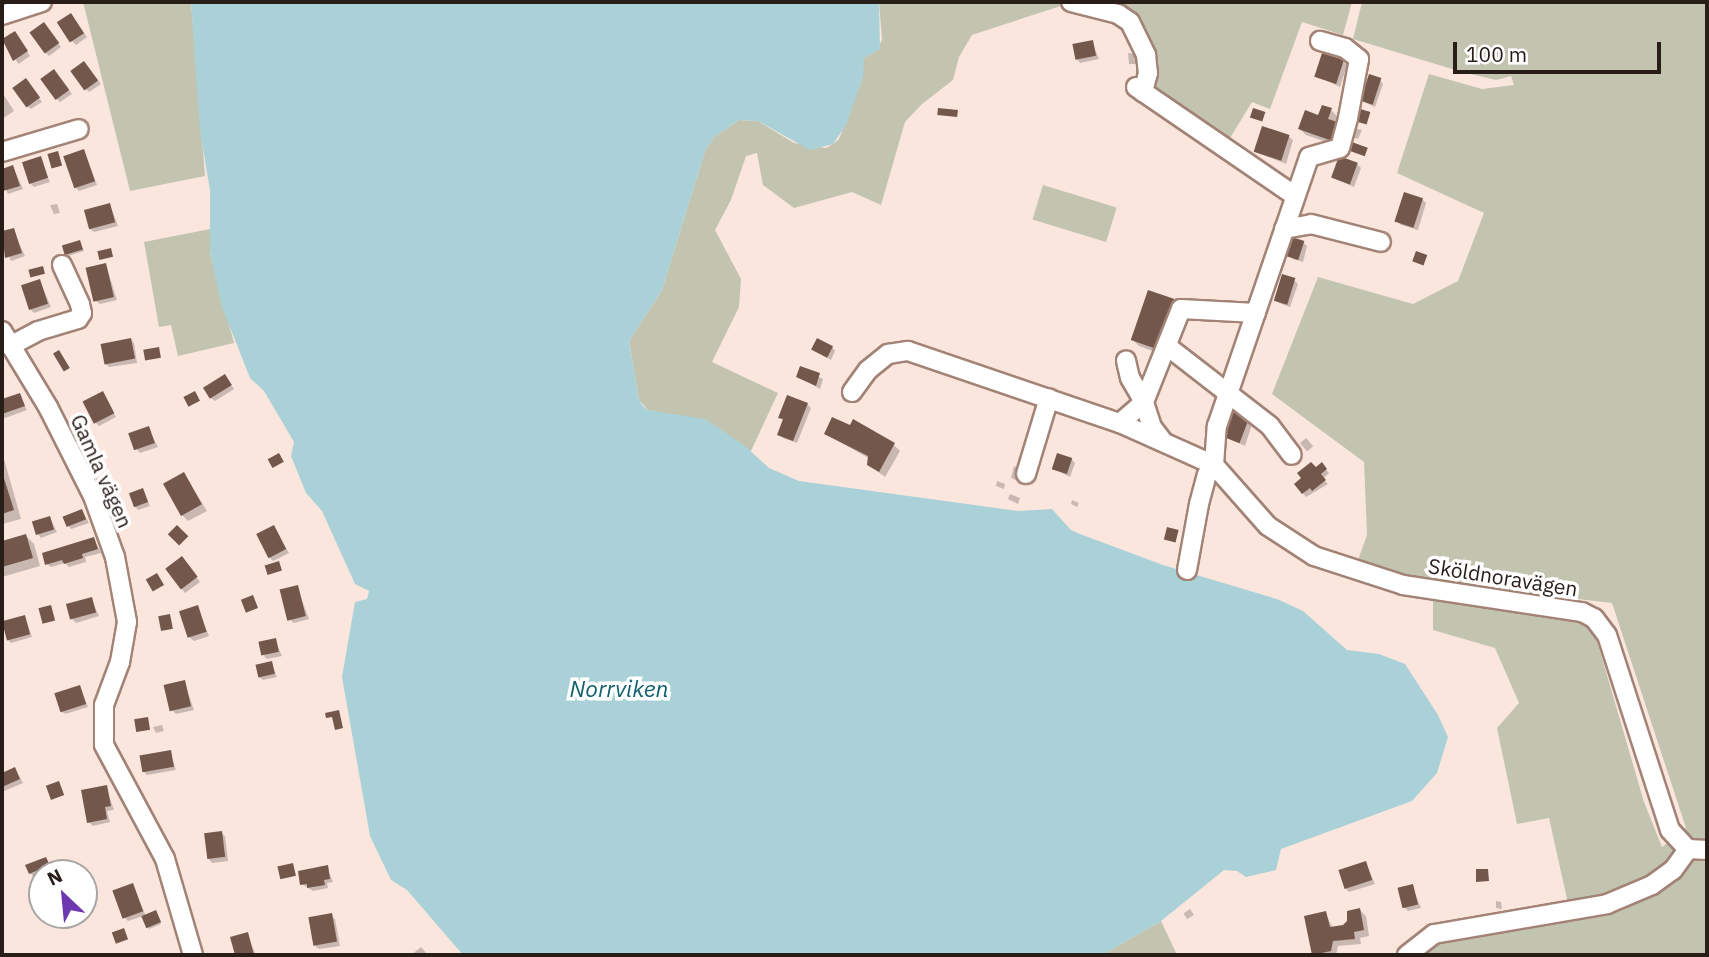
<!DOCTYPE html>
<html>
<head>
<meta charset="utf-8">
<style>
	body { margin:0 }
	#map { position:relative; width:1709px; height:957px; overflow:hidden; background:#fbe6de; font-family:"IBM Plex Sans",sans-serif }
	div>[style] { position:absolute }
	.green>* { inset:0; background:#c2c4b0; transform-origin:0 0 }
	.water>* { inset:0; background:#aad1d8 }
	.shadow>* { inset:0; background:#0003; transform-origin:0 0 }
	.building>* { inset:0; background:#73574b; transform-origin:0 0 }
	.roads { filter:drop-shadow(2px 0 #a28376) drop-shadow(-2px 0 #a28376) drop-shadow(0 2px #a28376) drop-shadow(0 -2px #a28376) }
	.minor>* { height:18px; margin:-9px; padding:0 9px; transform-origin:9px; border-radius:9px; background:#fff }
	span { translate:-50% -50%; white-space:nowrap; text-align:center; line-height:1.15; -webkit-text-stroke:7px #fff; paint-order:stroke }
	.street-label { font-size:21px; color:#291d18 }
	.water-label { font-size:23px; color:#10606c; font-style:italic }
	.frame { position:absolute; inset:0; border:4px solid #291d18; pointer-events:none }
	.north { position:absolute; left:28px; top:859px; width:70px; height:70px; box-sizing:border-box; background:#fff; border:2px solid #a9a5a3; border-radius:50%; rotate:334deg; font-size:19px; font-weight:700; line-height:28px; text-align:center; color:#291d18 }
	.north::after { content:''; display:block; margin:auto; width:24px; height:32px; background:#6d38af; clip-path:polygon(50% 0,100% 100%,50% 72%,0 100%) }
	.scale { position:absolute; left:1453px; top:42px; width:208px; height:32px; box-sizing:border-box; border:4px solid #291d18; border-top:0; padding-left:9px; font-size:21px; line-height:24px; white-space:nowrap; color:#291d18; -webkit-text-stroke:5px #fff; paint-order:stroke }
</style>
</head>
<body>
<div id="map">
	<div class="green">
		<i style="clip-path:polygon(83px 2px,191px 2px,205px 176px,130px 191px)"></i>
		<i style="clip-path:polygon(879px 2px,1073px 2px,972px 35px,959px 57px,953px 80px,922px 104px,905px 122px,881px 205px,852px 192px,794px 208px,763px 185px,757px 153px,746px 156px,731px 200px,715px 230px,741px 279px,739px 307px,712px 362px,778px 393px,751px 451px,677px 416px,648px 410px,639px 400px,629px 341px,662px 290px,705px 151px,714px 137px,739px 120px,758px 121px,794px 143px,826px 148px,833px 144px,839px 139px,863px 77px,863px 58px,875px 52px,882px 40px)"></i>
		<i style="clip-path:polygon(1087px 2px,1352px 2px,1343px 35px,1302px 22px,1270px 109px,1252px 102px,1227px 143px,1154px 96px,1154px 77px,1144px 35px)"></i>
		<i style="clip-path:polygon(1362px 2px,1707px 2px,1707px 955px,1423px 955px,1437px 942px,1571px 917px,1549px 818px,1517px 824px,1497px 728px,1519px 703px,1495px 648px,1433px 630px,1433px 598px,1581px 623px,1595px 634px,1644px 802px,1662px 847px,1686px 828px,1612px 603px,1408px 579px,1357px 563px,1367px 535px,1364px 462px,1272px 394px,1318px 277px,1413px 304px,1458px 281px,1484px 213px,1397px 173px,1429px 74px,1482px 89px,1514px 85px,1511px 76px,1496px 80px,1462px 72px,1353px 39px)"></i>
		<i style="left:1043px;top:185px;width:77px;height:36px;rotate:17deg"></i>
		<i style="clip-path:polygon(210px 229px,210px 253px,234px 343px,178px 356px,171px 325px,159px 327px,144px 242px)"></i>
		<i style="clip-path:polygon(1161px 921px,1177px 955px,1102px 955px)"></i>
	</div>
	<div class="water">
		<i style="clip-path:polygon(191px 2px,879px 2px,880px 49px,864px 58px,863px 77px,846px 125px,833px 144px,810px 150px,758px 121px,739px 120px,714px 137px,705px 151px,662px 290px,629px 341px,639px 400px,643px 406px,648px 410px,705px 419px,745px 446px,769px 468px,799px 481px,1018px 511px,1052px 509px,1071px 530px,1080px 534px,1163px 565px,1277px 599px,1303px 611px,1347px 650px,1379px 654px,1405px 664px,1438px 715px,1448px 737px,1437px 773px,1412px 801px,1281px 849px,1276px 870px,1246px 877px,1237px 871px,1224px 870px,1161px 921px,1102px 955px,463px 955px,407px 890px,391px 880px,370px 836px,342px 677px,355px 602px,367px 599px,369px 591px,355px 584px,322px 511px,306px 493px,291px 456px,294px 442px,264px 391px,250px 378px,222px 307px,210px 252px,210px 190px,200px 131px)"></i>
	</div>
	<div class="shadow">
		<i style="clip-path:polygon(74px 19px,87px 37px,76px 45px,72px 41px)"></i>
		<i style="clip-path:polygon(47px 28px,61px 47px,49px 56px,45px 52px)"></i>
		<i style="left:14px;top:33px;width:28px;height:14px;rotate:55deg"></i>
		<i style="clip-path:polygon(1092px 42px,1099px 59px,1080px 63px,1077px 59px)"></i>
		<i style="clip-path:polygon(1128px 53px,1136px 54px,1136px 64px,1129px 64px)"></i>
		<i style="clip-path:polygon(1343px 62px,1347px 65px,1340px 87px,1316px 76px)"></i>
		<i style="clip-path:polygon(88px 67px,101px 84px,89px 92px,86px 89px)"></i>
		<i style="clip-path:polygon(57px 74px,72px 94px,60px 102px,57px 99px)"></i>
		<i style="clip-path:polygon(1380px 80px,1383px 84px,1375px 107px,1366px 103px,1362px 100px)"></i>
		<i style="clip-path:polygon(29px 84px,42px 102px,31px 109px,27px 106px)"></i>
		<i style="clip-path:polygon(2px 92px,14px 111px,2px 119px)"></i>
		<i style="clip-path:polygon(1331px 110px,1337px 116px,1335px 123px,1362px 130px,1358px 139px,1352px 137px,1344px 148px,1306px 135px,1300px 129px)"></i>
		<i style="clip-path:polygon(1289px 137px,1293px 140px,1286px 164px,1256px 152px)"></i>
		<i style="clip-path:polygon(84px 151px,97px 185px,79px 191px,75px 187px)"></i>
		<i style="clip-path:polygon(40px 158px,50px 182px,34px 187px,30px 183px)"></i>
		<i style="clip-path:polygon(1357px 164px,1361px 168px,1354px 187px,1333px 178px)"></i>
		<i style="clip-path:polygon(13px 167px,23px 189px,8px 194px,2px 181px,2px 171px)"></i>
		<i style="clip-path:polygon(1422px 199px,1426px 203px,1418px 230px,1401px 225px,1397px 221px)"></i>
		<i style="clip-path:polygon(57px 204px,60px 213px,54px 214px,50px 205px)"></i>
		<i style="clip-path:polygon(110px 205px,118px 226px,94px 232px,90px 229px)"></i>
		<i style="clip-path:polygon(13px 230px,25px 256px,11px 261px,2px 242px,2px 233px)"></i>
		<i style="clip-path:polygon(80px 242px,84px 251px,68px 256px,64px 246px)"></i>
		<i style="clip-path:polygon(1303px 242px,1307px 246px,1303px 262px,1293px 259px,1289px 255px)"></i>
		<i style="clip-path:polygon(106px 265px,117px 300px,100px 304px,96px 301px)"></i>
		<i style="clip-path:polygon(1294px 280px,1298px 284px,1290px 307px,1279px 303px,1275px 299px)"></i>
		<i style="clip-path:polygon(40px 281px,51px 307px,34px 313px,30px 309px)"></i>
		<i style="clip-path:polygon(1149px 292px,1173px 301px,1180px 307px,1163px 355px,1139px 346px,1133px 340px)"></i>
		<i style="clip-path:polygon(131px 339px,134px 343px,137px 363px,109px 367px,106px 364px)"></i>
		<i style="clip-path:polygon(832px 347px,835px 351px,831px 360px,813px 350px)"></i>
		<i style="clip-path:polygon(801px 368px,823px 379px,820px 389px,798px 376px)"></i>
		<i style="clip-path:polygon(228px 380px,234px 389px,215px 401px,211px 398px)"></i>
		<i style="clip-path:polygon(102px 393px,116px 417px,99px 426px,95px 422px)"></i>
		<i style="clip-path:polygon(19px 395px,27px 410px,5px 418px,2px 415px,2px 401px)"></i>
		<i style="clip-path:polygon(807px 404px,811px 408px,797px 443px,783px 438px,779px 434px,784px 421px,780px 417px)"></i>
		<i style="clip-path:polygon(1235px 413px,1253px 421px,1245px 446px,1227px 437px)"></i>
		<i style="clip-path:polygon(148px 428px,158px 447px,140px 453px,137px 450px)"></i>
		<i style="clip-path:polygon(826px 434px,894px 445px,900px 451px,885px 477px,869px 465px,870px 459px)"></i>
		<i style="left:1306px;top:438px;width:11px;height:8px;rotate:49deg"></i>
		<i style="clip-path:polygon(2px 452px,21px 519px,2px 524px)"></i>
		<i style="clip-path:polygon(1071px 459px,1075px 463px,1070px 477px,1054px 469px)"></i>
		<i style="clip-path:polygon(1322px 465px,1329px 473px,1323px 479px,1328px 484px,1306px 497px,1303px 493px)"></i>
		<i style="clip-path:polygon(1014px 466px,1025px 471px,1021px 482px,1011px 478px)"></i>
		<i style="clip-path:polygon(184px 474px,207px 511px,188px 521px,182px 515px)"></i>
		<i style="clip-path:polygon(997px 481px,1005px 484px,1004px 489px,996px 486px)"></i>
		<i style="clip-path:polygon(143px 490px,150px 506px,138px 510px,135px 506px)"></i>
		<i style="clip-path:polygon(1010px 494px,1020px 498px,1018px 504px,1008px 499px)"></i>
		<i style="clip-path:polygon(1072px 500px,1079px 503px,1077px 507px,1071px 504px)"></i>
		<i style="clip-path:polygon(82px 511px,89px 523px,71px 529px,68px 525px)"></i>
		<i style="clip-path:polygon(50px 518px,57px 532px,41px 538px,38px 534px)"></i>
		<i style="clip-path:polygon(273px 527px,289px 553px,273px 561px,270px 558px)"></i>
		<i style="clip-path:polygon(26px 536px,34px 544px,40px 566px,2px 577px,2px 543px)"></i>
		<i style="clip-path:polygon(94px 539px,101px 553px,85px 557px,86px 562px,69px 567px,65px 563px,51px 567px,47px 564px)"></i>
		<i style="clip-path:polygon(186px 562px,200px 582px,185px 593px,167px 570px)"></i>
		<i style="clip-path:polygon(297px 587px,309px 619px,294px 623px,290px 620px)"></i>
		<i style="clip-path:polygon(91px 599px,99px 616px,76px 623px,72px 619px)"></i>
		<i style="clip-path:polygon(197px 607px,209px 636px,194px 641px,190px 638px)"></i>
		<i style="clip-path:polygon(24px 617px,32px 637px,11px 643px,7px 639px)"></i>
		<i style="clip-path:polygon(275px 640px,282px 656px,267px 659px,264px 656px)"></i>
		<i style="clip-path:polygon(271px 663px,277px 677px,263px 680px,259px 677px)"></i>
		<i style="clip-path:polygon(184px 682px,194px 710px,176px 714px,172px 710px)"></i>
		<i style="clip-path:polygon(80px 687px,88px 707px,65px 714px,61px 711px)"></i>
		<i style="clip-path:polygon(162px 725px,164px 731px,156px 733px,153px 727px)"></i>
		<i style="clip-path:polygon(170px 752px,176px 770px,147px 775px,143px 771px)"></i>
		<i style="clip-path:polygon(15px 769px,23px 783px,2px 792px,2px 775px)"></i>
		<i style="clip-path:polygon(106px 787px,114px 810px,107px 811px,110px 822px,93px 826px,89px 822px)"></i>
		<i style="clip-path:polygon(221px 833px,225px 836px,228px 861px,212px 863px,209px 859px)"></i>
		<i style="clip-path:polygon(46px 859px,54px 873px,46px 872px,34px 877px,30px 873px)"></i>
		<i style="clip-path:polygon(1366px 863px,1375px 884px,1349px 892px,1345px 888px)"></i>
		<i style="clip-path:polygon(327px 867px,333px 882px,327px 883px,328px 888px,313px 891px,302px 884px)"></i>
		<i style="clip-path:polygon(132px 885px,146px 916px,157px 913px,161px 924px,149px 929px,143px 916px,128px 921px,125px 918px)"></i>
		<i style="clip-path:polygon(1412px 886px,1421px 908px,1408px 911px,1404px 907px)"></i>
		<i style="clip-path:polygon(1496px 901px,1501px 902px,1502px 909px,1496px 908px)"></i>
		<i style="left:1190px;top:909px;width:7px;height:8px;rotate:56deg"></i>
		<i style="clip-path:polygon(1360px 910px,1366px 916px,1369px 936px,1360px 938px,1361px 944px,1338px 946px,1336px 955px,1314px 954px,1325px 913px,1333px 928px,1344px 926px)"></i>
		<i style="clip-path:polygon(331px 915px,335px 919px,340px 946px,319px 949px,315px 946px)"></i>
		<i style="clip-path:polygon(247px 934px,256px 955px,237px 955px,232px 938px)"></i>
		<i style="clip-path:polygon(421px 947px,428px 955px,411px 955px)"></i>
	</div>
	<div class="building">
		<i style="left:71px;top:13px;width:24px;height:17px;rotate:57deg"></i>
		<i style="left:44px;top:22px;width:26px;height:18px;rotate:54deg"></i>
		<i style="clip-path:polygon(15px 31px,28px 51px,13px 61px,2px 39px)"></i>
		<i style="left:1093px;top:40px;width:16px;height:21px;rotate:79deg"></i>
		<i style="left:1322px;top:53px;width:23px;height:25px;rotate:18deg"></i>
		<i style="left:84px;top:61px;width:24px;height:17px;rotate:54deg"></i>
		<i style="left:54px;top:69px;width:26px;height:17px;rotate:54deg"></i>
		<i style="left:1369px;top:74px;width:13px;height:28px;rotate:18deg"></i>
		<i style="left:26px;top:78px;width:24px;height:17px;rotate:54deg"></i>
		<i style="clip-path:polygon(1322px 105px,1332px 108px,1328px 119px,1344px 124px,1338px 143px,1298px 129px,1305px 110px,1318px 115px)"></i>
		<i style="left:938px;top:108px;width:20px;height:7px;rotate:6deg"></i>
		<i style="left:1253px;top:108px;width:13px;height:10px;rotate:18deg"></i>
		<i style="left:1357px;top:108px;width:14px;height:13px;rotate:17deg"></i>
		<i style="left:1262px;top:126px;width:29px;height:27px;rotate:18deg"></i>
		<i style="left:1349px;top:141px;width:20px;height:9px;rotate:20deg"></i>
		<i style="left:84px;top:149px;width:34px;height:22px;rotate:71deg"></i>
		<i style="left:58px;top:151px;width:15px;height:11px;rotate:74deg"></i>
		<i style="left:41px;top:156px;width:23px;height:20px;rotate:72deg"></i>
		<i style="left:1339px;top:156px;width:20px;height:23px;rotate:20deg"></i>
		<i style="clip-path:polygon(13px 165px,20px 186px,3px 191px,2px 169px)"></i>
		<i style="left:1404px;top:192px;width:20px;height:31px;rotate:18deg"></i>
		<i style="left:110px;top:203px;width:20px;height:27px;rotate:75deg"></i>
		<i style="clip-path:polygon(14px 228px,22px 253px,5px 258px,2px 231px)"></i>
		<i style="left:1292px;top:237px;width:13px;height:20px;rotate:18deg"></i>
		<i style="left:80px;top:240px;width:10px;height:19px;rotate:73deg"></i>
		<i style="left:111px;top:248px;width:9px;height:14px;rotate:77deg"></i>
		<i style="left:1416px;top:251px;width:12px;height:11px;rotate:20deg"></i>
		<i style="left:106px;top:263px;width:35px;height:21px;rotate:77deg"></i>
		<i style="left:43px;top:266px;width:8px;height:15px;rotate:76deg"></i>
		<i style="left:1282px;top:274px;width:14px;height:28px;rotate:17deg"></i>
		<i style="left:40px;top:279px;width:26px;height:20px;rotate:72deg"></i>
		<i style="left:1148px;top:290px;width:28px;height:53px;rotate:19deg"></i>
		<i style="left:131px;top:338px;width:21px;height:31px;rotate:79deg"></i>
		<i style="left:817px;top:338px;width:18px;height:13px;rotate:27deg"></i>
		<i style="left:159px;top:347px;width:11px;height:16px;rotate:80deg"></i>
		<i style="left:59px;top:350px;width:21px;height:7px;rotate:59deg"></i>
		<i style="clip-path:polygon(800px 366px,820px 373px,816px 386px,796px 377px)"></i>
		<i style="left:225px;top:374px;width:13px;height:26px;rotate:58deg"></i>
		<i style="left:103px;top:391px;width:25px;height:23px;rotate:63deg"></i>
		<i style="left:195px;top:391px;width:11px;height:13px;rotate:63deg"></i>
		<i style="clip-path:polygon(20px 393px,25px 406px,2px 414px,2px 399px)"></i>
		<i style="clip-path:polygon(787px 395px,808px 403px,793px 441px,777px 435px,783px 419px,778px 418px)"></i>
		<i style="left:1234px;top:410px;width:17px;height:29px;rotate:21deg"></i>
		<i style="clip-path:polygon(832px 417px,850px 425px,853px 419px,895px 443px,879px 472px,867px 465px,868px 456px,824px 434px)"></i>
		<i style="left:149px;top:426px;width:18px;height:22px;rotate:71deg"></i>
		<i style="left:279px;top:453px;width:10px;height:13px;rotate:61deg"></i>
		<i style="left:1057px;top:453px;width:16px;height:17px;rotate:18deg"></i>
		<i style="clip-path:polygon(1311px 462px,1316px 467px,1322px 462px,1327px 469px,1321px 474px,1326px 480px,1312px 491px,1310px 488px,1302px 494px,1294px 484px,1301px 478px,1297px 473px)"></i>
		<i style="clip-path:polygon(2px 472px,14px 510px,2px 514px)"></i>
		<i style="left:184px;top:472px;width:37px;height:24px;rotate:61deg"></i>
		<i style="left:143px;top:488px;width:15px;height:15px;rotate:70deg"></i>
		<i style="left:82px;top:509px;width:11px;height:21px;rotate:68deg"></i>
		<i style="left:50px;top:516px;width:14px;height:19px;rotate:73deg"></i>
		<i style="left:177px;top:525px;width:16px;height:13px;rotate:45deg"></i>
		<i style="left:274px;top:525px;width:27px;height:20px;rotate:63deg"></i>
		<i style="left:1167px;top:527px;width:12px;height:13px;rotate:14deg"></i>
		<i style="clip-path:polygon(26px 534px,33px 558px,2px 567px,2px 541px)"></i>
		<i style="clip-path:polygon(94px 537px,98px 549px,82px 554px,83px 558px,64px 564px,62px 560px,45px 565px,42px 553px)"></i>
		<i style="left:182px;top:556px;width:26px;height:21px;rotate:53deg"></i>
		<i style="left:279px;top:561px;width:10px;height:15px;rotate:73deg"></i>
		<i style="left:157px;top:573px;width:14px;height:13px;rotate:60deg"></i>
		<i style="left:298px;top:585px;width:32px;height:19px;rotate:76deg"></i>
		<i style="left:253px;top:595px;width:14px;height:13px;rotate:69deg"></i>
		<i style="left:92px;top:597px;width:16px;height:27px;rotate:75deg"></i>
		<i style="left:51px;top:605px;width:16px;height:13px;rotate:75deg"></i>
		<i style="left:198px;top:605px;width:28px;height:20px;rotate:72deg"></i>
		<i style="left:170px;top:614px;width:15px;height:12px;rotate:79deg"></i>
		<i style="left:25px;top:615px;width:20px;height:24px;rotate:75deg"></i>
		<i style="left:276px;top:638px;width:14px;height:18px;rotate:78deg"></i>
		<i style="left:272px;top:661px;width:13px;height:17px;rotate:77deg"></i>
		<i style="left:185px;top:680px;width:27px;height:22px;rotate:77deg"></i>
		<i style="left:80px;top:685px;width:20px;height:27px;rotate:72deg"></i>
		<i style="clip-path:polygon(339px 710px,343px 728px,335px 730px,332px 717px,326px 718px,325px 713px)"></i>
		<i style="left:148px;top:717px;width:13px;height:14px;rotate:81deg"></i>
		<i style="left:171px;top:750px;width:17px;height:32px;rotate:80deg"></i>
		<i style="clip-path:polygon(15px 767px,20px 779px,2px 787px,2px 773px)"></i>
		<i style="left:59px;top:781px;width:15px;height:14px;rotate:70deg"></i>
		<i style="clip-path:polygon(107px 785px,111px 806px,105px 807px,107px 819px,87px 823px,81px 790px)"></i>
		<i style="left:222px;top:831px;width:26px;height:18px;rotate:83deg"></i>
		<i style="clip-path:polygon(46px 857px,52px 870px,45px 873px,43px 868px,29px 874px,25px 865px)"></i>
		<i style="left:1366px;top:861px;width:20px;height:29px;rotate:72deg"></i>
		<i style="left:293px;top:863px;width:13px;height:16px;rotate:77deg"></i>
		<i style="clip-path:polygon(328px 865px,330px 879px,324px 880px,325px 885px,307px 888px,307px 884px,300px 885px,298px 871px)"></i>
		<i style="clip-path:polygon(1476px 869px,1488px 869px,1489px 881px,1476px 882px)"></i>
		<i style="left:133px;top:883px;width:30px;height:22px;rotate:70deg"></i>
		<i style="left:1413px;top:884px;width:21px;height:16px;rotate:76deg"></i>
		<i style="clip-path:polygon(1360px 908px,1364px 930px,1354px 932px,1355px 939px,1333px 941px,1331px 951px,1312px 955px,1304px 916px,1326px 911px,1330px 927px,1343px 925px,1347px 921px,1347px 911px)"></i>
		<i style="left:156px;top:910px;width:13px;height:16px;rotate:67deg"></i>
		<i style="left:332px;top:913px;width:29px;height:24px;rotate:80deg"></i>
		<i style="left:124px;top:928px;width:12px;height:13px;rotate:70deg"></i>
		<i style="clip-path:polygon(248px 932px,254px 955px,235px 955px,230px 937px)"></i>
	</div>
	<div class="roads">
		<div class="minor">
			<i style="left:1071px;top:2px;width:49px;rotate:14.3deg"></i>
			<i style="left:1118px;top:14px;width:14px;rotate:34deg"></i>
			<i style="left:1130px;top:22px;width:37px;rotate:64deg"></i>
			<i style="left:1146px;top:55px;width:18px;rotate:84deg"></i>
			<i style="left:1148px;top:73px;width:20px;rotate:105deg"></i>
			<i style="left:2px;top:15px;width:42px;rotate:-18deg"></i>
			<i style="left:1136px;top:87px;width:193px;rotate:34.4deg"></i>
			<i style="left:2px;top:152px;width:80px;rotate:-16.6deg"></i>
			<i style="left:1284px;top:229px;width:27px;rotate:-10deg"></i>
			<i style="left:1311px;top:224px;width:72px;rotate:14.4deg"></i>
			<i style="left:2px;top:331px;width:89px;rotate:58.8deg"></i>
			<i style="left:48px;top:407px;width:100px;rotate:63.2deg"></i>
			<i style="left:93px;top:496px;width:65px;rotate:70.2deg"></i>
			<i style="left:115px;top:557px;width:66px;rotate:79.5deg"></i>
			<i style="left:127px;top:622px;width:41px;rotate:99.9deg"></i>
			<i style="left:120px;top:662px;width:46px;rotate:110.4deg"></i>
			<i style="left:104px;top:705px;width:40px;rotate:90deg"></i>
			<i style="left:104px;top:745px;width:129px;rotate:61.8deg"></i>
			<i style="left:165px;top:859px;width:100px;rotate:73.7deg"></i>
			<i style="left:10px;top:346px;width:32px;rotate:-28deg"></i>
			<i style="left:38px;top:331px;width:42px;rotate:-16.7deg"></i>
			<i style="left:78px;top:319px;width:7px;rotate:-56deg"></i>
			<i style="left:82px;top:313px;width:9px;rotate:-103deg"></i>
			<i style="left:80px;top:304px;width:43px;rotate:-114.8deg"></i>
			<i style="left:1167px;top:346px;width:130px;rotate:37.8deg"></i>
			<i style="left:1270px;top:426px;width:36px;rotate:53deg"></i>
			<i style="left:852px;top:392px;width:27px;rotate:-54deg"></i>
			<i style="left:868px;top:370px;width:26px;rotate:-39deg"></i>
			<i style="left:888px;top:354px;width:20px;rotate:-9deg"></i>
			<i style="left:908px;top:351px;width:224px;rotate:18.8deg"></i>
			<i style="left:1120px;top:423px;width:103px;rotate:24.1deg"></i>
			<i style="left:1214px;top:465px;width:81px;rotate:48.5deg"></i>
			<i style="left:1268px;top:526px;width:55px;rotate:33.1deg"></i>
			<i style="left:1314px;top:556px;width:94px;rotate:18deg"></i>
			<i style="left:1403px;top:585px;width:181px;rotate:8.6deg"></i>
			<i style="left:1582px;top:612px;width:13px;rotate:27deg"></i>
			<i style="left:1594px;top:618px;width:21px;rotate:53deg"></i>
			<i style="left:1607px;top:635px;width:205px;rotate:72.1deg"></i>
			<i style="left:1670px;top:830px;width:26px;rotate:47deg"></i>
			<i style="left:1688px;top:849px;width:19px;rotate:3deg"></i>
			<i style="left:1120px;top:423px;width:32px;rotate:-41deg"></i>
			<i style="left:1144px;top:402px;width:28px;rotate:-120deg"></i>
			<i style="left:1130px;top:378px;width:18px;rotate:-103deg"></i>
			<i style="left:1162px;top:440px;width:16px;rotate:-128deg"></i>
			<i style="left:1152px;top:427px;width:26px;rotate:-108deg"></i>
			<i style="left:1144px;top:402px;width:100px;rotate:-68.3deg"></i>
			<i style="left:1181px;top:309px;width:75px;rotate:3.1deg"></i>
			<i style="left:1214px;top:465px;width:39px;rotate:-86deg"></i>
			<i style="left:1217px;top:426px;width:284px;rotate:-71.1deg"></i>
			<i style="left:1309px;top:157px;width:32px;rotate:-16deg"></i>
			<i style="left:1340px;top:148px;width:31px;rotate:-75deg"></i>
			<i style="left:1348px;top:118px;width:60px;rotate:-79.4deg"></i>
			<i style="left:1359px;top:59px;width:18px;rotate:-142deg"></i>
			<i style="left:1345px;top:48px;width:26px;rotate:-164deg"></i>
			<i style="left:1026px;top:474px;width:79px;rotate:-73.2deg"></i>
			<i style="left:1187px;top:570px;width:67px;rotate:-79.7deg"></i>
			<i style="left:1199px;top:504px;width:30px;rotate:-75deg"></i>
			<i style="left:1207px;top:475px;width:12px;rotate:-55deg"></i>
			<i style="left:1407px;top:955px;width:34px;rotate:-38deg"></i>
			<i style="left:1434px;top:934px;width:176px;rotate:-9.8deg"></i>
			<i style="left:1607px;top:904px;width:49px;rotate:-22.9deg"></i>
			<i style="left:1652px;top:885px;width:26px;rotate:-36deg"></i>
			<i style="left:1673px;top:870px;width:26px;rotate:-54deg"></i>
		</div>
	</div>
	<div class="street-label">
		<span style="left:102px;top:471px;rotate:66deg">Gamla vägen</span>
		<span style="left:1503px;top:577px;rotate:9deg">Sköldnoravägen</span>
	</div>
	<div class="water-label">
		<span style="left:619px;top:688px">Norrviken</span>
	</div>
	<div class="frame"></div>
	<div class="north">N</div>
	<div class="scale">100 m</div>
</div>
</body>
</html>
